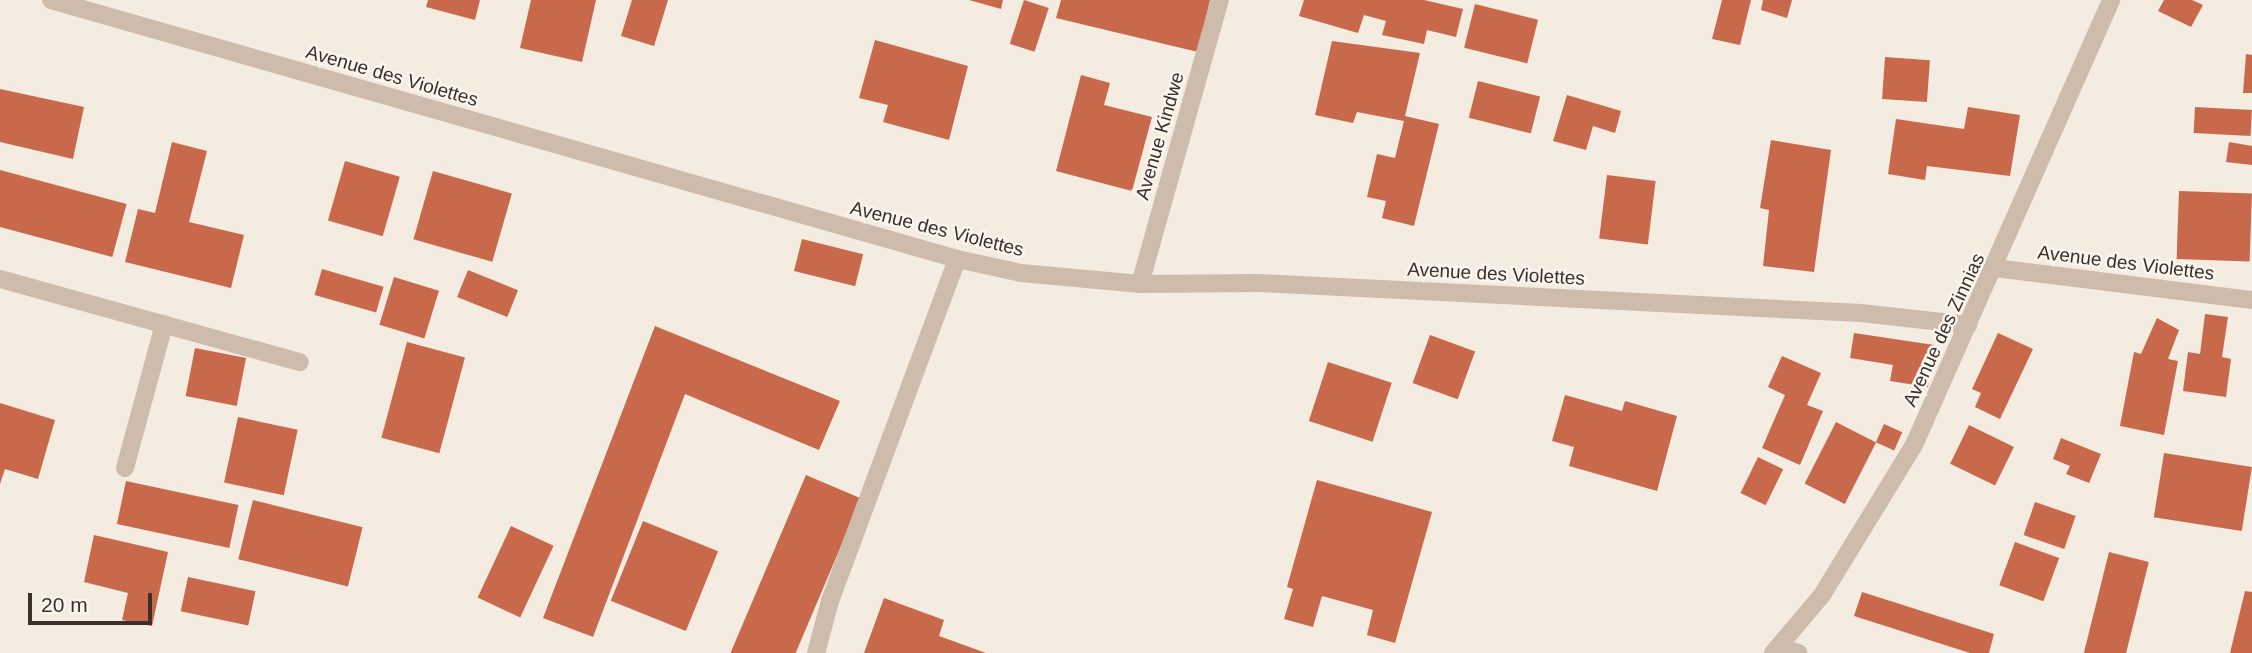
<!DOCTYPE html>
<html>
<head>
<meta charset="utf-8">
<style>
	body { margin:0 }
	#map { position:relative; width:2252px; height:653px; overflow:hidden; background:#f4ebe1; font-family:Arial,sans-serif }
	div>[style] { position:absolute }
	.building>* { inset:0; background:#c8694b; transform-origin:0 0 }
	.street>* { height:18px; margin:-9px; padding:0 9px; transform-origin:9px; border-radius:9px; background:#cdbbac }
	span { translate:-50% -50%; white-space:nowrap; text-align:center; line-height:1.15; -webkit-text-stroke:5px #fbf5ee; paint-order:stroke }
	.street-label { font-size:19px; color:#3b302b }
	.scale { position:absolute; left:28px; top:593px; width:124px; height:32px; box-sizing:border-box; border:4px solid #3b302b; border-top:0; padding-left:9px; font-size:21px; line-height:24px; white-space:nowrap; color:#3b302b; -webkit-text-stroke:5px #fbf5ee; paint-order:stroke }
</style>
</head>
<body>
<div id="map">
	<div class="building">
		<i style="clip-path:polygon(428px 0,480px 0,475px 20px,426px 7px)"></i>
		<i style="clip-path:polygon(531px 0,596px 0,582px 62px,520px 48px)"></i>
		<i style="clip-path:polygon(632px 0,668px 0,654px 46px,621px 36px)"></i>
		<i style="clip-path:polygon(969px 0,1003px 0,1001px 9px)"></i>
		<i style="left:1024px;top:0;width:26px;height:46px;rotate:18deg"></i>
		<i style="clip-path:polygon(1061px 0,1210px 0,1198px 52px,1056px 18px)"></i>
		<i style="clip-path:polygon(1304px 0,1424px 0,1463px 9px,1456px 37px,1427px 30px,1424px 44px,1382px 35px,1386px 21px,1364px 15px,1358px 33px,1299px 16px)"></i>
		<i style="clip-path:polygon(1722px 0,1751px 0,1740px 45px,1712px 39px)"></i>
		<i style="clip-path:polygon(1763px 0,1792px 0,1787px 18px,1761px 10px)"></i>
		<i style="clip-path:polygon(2164px 0,2192px 0,2203px 5px,2191px 27px,2158px 11px)"></i>
		<i style="left:1475px;top:4px;width:65px;height:45px;rotate:14deg"></i>
		<i style="clip-path:polygon(875px 40px,968px 66px,949px 140px,883px 122px,888px 105px,859px 98px)"></i>
		<i style="clip-path:polygon(1332px 41px,1420px 53px,1405px 116px,1439px 124px,1414px 226px,1382px 218px,1386px 201px,1367px 197px,1377px 154px,1395px 158px,1404px 121px,1357px 112px,1353px 123px,1315px 115px)"></i>
		<i style="clip-path:polygon(2246px 54px,2252px 55px,2252px 93px,2243px 93px)"></i>
		<i style="left:1885px;top:57px;width:45px;height:42px;rotate:4deg"></i>
		<i style="clip-path:polygon(1081px 75px,1110px 83px,1104px 105px,1152px 117px,1132px 191px,1056px 171px)"></i>
		<i style="left:1478px;top:81px;width:64px;height:38px;rotate:14deg"></i>
		<i style="clip-path:polygon(0 89px,84px 107px,73px 159px,0 142px)"></i>
		<i style="clip-path:polygon(1567px 95px,1621px 111px,1615px 133px,1593px 126px,1586px 150px,1553px 141px)"></i>
		<i style="clip-path:polygon(1968px 107px,2020px 115px,2010px 176px,1927px 166px,1925px 180px,1888px 174px,1896px 119px,1964px 129px)"></i>
		<i style="left:2195px;top:107px;width:57px;height:26px;rotate:3deg"></i>
		<i style="clip-path:polygon(1771px 140px,1831px 150px,1814px 272px,1763px 266px,1769px 210px,1760px 208px)"></i>
		<i style="clip-path:polygon(172px 142px,207px 151px,189px 222px,244px 235px,231px 288px,125px 262px,138px 209px,155px 213px)"></i>
		<i style="clip-path:polygon(2229px 142px,2252px 146px,2252px 165px,2226px 162px)"></i>
		<i style="left:345px;top:161px;width:57px;height:62px;rotate:16deg"></i>
		<i style="left:0;top:170px;width:131px;height:55px;rotate:15deg"></i>
		<i style="left:433px;top:171px;width:82px;height:71px;rotate:16deg"></i>
		<i style="left:1607px;top:175px;width:49px;height:64px;rotate:7deg"></i>
		<i style="left:2179px;top:191px;width:73px;height:68px;rotate:2deg"></i>
		<i style="left:802px;top:239px;width:63px;height:33px;rotate:14deg"></i>
		<i style="left:322px;top:269px;width:64px;height:27px;rotate:16deg"></i>
		<i style="left:468px;top:270px;width:54px;height:29px;rotate:22deg"></i>
		<i style="left:394px;top:277px;width:47px;height:50px;rotate:17deg"></i>
		<i style="clip-path:polygon(2205px 314px,2228px 317px,2222px 357px,2231px 359px,2226px 397px,2183px 391px,2188px 352px,2200px 354px)"></i>
		<i style="clip-path:polygon(2157px 318px,2179px 330px,2168px 359px,2178px 361px,2164px 435px,2120px 426px,2134px 352px,2141px 354px)"></i>
		<i style="clip-path:polygon(655px 326px,840px 401px,819px 450px,685px 394px,593px 637px,543px 618px)"></i>
		<i style="clip-path:polygon(1854px 333px,1934px 345px,1928px 387px,1890px 381px,1893px 365px,1850px 358px)"></i>
		<i style="clip-path:polygon(1998px 333px,2033px 349px,2000px 419px,1975px 407px,1981px 393px,1972px 389px)"></i>
		<i style="left:1430px;top:335px;width:48px;height:51px;rotate:20deg"></i>
		<i style="left:407px;top:342px;width:60px;height:99px;rotate:15deg"></i>
		<i style="left:195px;top:348px;width:52px;height:49px;rotate:11deg"></i>
		<i style="clip-path:polygon(1782px 356px,1821px 373px,1807px 405px,1823px 411px,1800px 465px,1762px 448px,1785px 395px,1768px 387px)"></i>
		<i style="left:1328px;top:362px;width:67px;height:62px;rotate:18deg"></i>
		<i style="clip-path:polygon(1565px 395px,1622px 411px,1625px 401px,1677px 416px,1657px 491px,1569px 466px,1574px 447px,1552px 441px)"></i>
		<i style="clip-path:polygon(0 403px,55px 420px,38px 479px,5px 469px,0 484px)"></i>
		<i style="left:238px;top:417px;width:61px;height:67px;rotate:12deg"></i>
		<i style="left:1836px;top:422px;width:45px;height:69px;rotate:27deg"></i>
		<i style="left:1884px;top:424px;width:20px;height:20px;rotate:24deg"></i>
		<i style="left:1969px;top:425px;width:50px;height:43px;rotate:26deg"></i>
		<i style="clip-path:polygon(2061px 438px,2101px 454px,2089px 483px,2066px 474px,2070px 466px,2053px 459px)"></i>
		<i style="left:2164px;top:453px;width:89px;height:65px;rotate:9deg"></i>
		<i style="left:1758px;top:457px;width:28px;height:40px;rotate:26deg"></i>
		<i style="left:806px;top:475px;width:60px;height:193px;rotate:23deg"></i>
		<i style="clip-path:polygon(1317px 480px,1432px 512px,1395px 643px,1367px 635px,1373px 610px,1322px 596px,1313px 627px,1284px 619px,1293px 589px,1287px 587px)"></i>
		<i style="left:126px;top:481px;width:115px;height:44px;rotate:12deg"></i>
		<i style="left:253px;top:500px;width:113px;height:61px;rotate:14deg"></i>
		<i style="left:2035px;top:502px;width:43px;height:35px;rotate:19deg"></i>
		<i style="left:643px;top:521px;width:81px;height:86px;rotate:22deg"></i>
		<i style="left:511px;top:526px;width:47px;height:79px;rotate:25deg"></i>
		<i style="clip-path:polygon(94px 535px,168px 552px,152px 626px,122px 620px,128px 593px,84px 582px)"></i>
		<i style="left:2015px;top:542px;width:47px;height:46px;rotate:20deg"></i>
		<i style="left:2109px;top:552px;width:41px;height:104px;rotate:14deg"></i>
		<i style="left:188px;top:577px;width:69px;height:35px;rotate:12deg"></i>
		<i style="clip-path:polygon(2245px 591px,2252px 592px,2252px 653px,2230px 653px)"></i>
		<i style="clip-path:polygon(1862px 592px,1994px 634px,1989px 653px,1970px 653px,1854px 616px)"></i>
		<i style="clip-path:polygon(884px 598px,944px 620px,939px 636px,986px 653px,864px 653px)"></i>
	</div>
	<div class="street">
		<i style="left:51px;top:0;width:942px;rotate:15.95deg"></i>
		<i style="left:957px;top:259px;width:66px;rotate:12.3deg"></i>
		<i style="left:1021px;top:273px;width:120px;rotate:5.3deg"></i>
		<i style="left:1140px;top:284px;width:118px;rotate:-0.5deg"></i>
		<i style="left:1258px;top:283px;width:604px;rotate:2.85deg"></i>
		<i style="left:1861px;top:313px;width:108px;rotate:6.4deg"></i>
		<i style="left:1995px;top:268px;width:259px;rotate:7.1deg"></i>
		<i style="left:0;top:279px;width:311px;rotate:15.5deg"></i>
		<i style="left:1140px;top:284px;width:295px;rotate:-74.3deg"></i>
		<i style="left:125px;top:468px;width:149px;rotate:-74.8deg"></i>
		<i style="left:1781px;top:648px;width:18px;rotate:16deg"></i>
		<i style="left:816px;top:653px;width:54px;rotate:-74.9deg"></i>
		<i style="left:830px;top:601px;width:365px;rotate:-69.6deg"></i>
		<i style="left:1773px;top:653px;width:76px;rotate:-49.8deg"></i>
		<i style="left:1822px;top:595px;width:176px;rotate:-58.5deg"></i>
		<i style="left:1914px;top:445px;width:487px;rotate:-66.1deg"></i>
	</div>
	<div class="street-label">
		<span style="left:392px;top:76px;rotate:16deg">Avenue des Violettes</span>
		<span style="left:1160px;top:136px;rotate:-74deg">Avenue Kindwe</span>
		<span style="left:937px;top:229px;rotate:14deg">Avenue des Violettes</span>
		<span style="left:2126px;top:263px;rotate:7deg">Avenue des Violettes</span>
		<span style="left:1496px;top:274px;rotate:3deg">Avenue des Violettes</span>
		<span style="left:1944px;top:330px;rotate:-65deg">Avenue des Zinnias</span>
	</div>
	<div class="scale">20 m</div>
</div>
</body>
</html>
